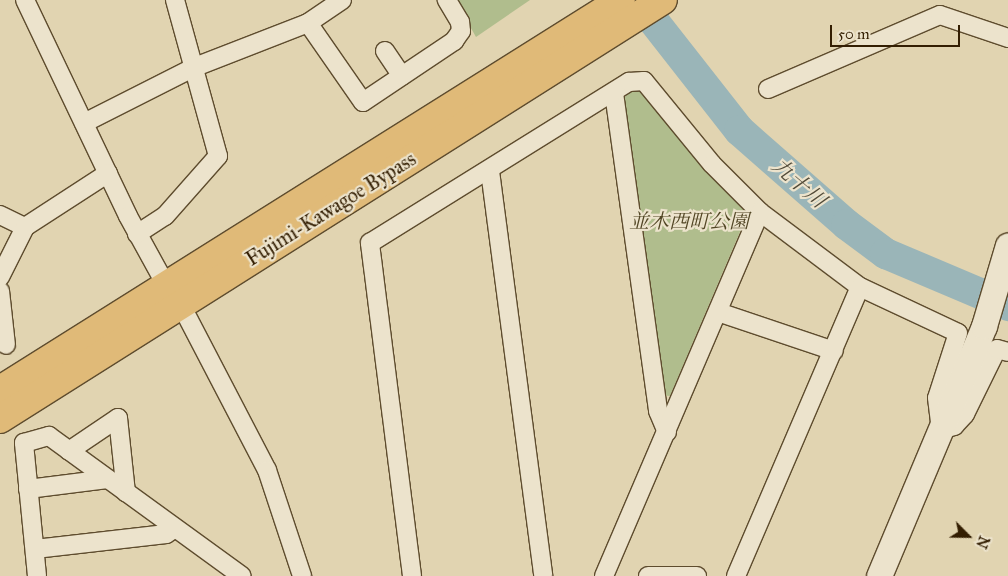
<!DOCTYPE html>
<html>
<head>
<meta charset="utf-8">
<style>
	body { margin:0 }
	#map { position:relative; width:1008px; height:576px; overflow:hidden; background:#e1d4b1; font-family:"IM FELL Great Primer","Noto Serif JP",serif }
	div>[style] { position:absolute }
	.green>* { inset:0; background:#b0bd8d }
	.river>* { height:31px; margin:-15.5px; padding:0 15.5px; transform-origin:15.5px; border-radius:15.5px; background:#9ab5b8 }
	.roads { filter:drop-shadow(1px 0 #5e4c2e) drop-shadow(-1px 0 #5e4c2e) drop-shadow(0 1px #5e4c2e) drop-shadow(0 -1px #5e4c2e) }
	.street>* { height:18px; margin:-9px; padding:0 9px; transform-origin:9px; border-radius:9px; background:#ece3cc }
	.secondary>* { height:25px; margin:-12.5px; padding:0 12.5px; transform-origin:12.5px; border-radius:12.5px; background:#ece3cc }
	.highway>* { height:28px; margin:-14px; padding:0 14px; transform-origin:14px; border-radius:14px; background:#e0ba78 }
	span { translate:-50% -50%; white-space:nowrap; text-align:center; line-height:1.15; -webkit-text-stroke:4.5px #ece3cc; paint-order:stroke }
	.street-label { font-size:20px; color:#331e02 }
	.park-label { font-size:20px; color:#524625; font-style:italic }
	.water-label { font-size:21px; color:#524b39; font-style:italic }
	.north { position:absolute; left:943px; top:511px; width:50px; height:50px; -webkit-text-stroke:4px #ece3cc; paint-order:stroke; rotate:113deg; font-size:14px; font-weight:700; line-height:20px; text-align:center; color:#331e02 }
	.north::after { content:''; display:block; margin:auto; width:18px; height:22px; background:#331e02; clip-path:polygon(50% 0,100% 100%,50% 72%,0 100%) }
	.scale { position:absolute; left:830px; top:25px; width:130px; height:22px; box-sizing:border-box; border:2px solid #331e02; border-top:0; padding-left:6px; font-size:15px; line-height:18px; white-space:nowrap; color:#331e02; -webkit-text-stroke:4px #ece3cc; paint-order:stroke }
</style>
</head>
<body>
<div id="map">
	<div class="green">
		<i style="clip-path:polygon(455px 0,530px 0,476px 37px)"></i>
		<i style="clip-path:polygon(633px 88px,640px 89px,748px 213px,670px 396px,660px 395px,622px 100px)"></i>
	</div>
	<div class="river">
		<i style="left:637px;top:0;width:165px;rotate:51.9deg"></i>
		<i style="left:739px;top:130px;width:142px;rotate:41.3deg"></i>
		<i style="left:846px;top:224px;width:49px;rotate:36.6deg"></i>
		<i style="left:885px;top:253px;width:134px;rotate:22.9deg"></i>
	</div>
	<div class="roads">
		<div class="street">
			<i style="left:25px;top:0;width:239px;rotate:64.5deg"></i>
			<i style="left:128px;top:216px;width:79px;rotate:61.2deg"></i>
			<i style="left:308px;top:23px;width:96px;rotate:55.2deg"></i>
			<i style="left:363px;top:102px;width:110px;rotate:-33.8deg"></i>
			<i style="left:454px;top:41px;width:12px;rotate:-55deg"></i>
			<i style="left:461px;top:31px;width:9px;rotate:-96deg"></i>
			<i style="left:460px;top:22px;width:26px;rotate:-121deg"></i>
			<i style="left:385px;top:51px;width:30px;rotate:56deg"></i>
			<i style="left:768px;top:89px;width:187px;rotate:-23.3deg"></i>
			<i style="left:940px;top:15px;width:72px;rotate:18.7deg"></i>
			<i style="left:614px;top:93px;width:321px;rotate:82.1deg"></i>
			<i style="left:658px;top:411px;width:23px;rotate:67deg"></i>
			<i style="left:84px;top:123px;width:124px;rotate:-26.8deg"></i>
			<i style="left:195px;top:67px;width:121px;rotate:-21.3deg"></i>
			<i style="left:308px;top:23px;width:41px;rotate:-34.1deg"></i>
			<i style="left:490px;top:171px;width:408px;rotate:82.5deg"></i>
			<i style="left:0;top:215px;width:28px;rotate:26deg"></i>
			<i style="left:137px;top:234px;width:33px;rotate:-33deg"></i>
			<i style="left:165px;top:216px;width:80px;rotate:-48.5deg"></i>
			<i style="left:218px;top:156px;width:162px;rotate:-105.4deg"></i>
			<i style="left:0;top:277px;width:56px;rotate:-63.4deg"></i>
			<i style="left:25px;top:227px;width:99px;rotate:-33deg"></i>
			<i style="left:0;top:291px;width:54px;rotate:83.7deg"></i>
			<i style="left:180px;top:303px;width:188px;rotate:62.5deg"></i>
			<i style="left:267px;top:470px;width:112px;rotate:71.7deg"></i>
			<i style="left:718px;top:312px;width:122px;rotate:18.6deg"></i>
			<i style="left:69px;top:451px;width:59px;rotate:-34deg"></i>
			<i style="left:118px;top:418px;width:75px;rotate:83.9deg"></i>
			<i style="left:28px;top:489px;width:80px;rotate:-7.2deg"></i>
			<i style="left:35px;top:549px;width:132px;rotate:-6.5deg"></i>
			<i style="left:166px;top:534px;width:9px;rotate:-32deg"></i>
			<i style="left:37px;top:576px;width:134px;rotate:-95.6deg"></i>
			<i style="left:24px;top:443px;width:26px;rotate:-16deg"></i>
			<i style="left:49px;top:436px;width:238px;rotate:36deg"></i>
			<i style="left:412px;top:576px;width:336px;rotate:-97.2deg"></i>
			<i style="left:370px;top:243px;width:305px;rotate:-31.9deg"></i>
			<i style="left:629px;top:82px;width:15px;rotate:-4deg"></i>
			<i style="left:644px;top:81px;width:107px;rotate:50.7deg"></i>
			<i style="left:712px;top:164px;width:68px;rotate:45deg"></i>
			<i style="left:760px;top:212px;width:125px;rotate:36.9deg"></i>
			<i style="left:860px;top:287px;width:108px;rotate:25.1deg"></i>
			<i style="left:958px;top:333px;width:68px;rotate:107.9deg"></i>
			<i style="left:937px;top:398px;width:32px;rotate:83deg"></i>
			<i style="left:941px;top:430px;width:14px;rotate:-17deg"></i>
			<i style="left:954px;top:426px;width:16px;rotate:-47deg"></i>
			<i style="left:965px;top:414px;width:72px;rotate:-63.8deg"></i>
			<i style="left:997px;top:349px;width:11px;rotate:15deg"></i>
			<i style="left:604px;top:576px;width:396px;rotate:-66.8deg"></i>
			<i style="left:648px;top:576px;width:49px"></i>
			<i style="left:736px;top:576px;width:314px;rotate:-66.8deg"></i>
		</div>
		<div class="secondary">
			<i style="left:879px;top:576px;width:271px;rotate:-67.2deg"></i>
			<i style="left:984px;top:326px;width:84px;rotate:-73.5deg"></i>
		</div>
		<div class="highway">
			<i style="left:0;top:390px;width:733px;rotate:-32.13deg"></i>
			<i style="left:0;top:419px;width:784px;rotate:-32.29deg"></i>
		</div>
	</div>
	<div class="street-label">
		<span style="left:331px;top:209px;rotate:-32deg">Fujimi-Kawagoe Bypass</span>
	</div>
	<div class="park-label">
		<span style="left:689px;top:221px">並木西町公園</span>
	</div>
	<div class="water-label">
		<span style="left:799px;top:183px;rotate:41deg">九十川</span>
	</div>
	<div class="north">N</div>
	<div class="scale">50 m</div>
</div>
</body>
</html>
